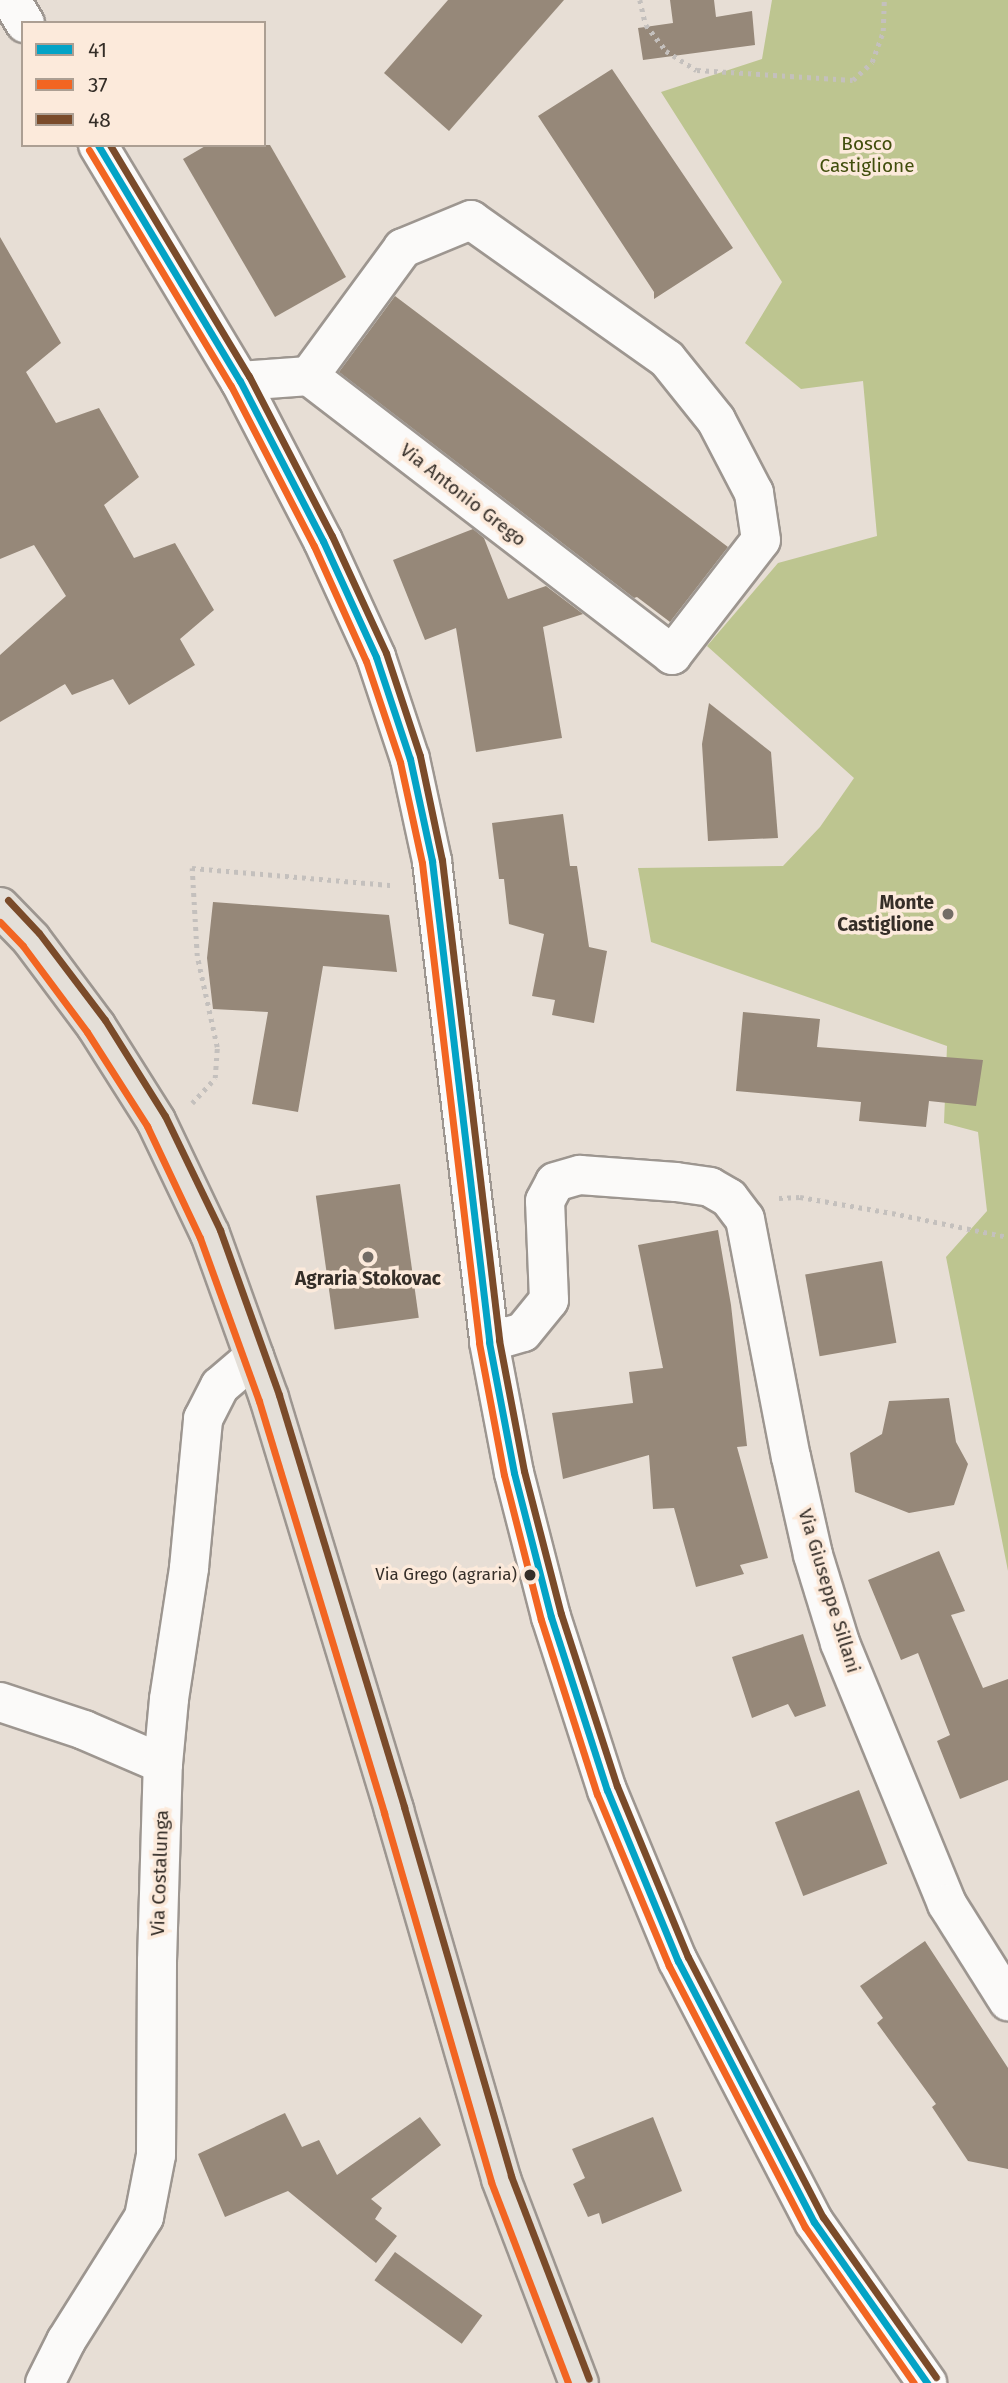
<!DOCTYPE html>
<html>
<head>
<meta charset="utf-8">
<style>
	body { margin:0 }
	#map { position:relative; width:1008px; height:2383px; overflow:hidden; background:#e7ded5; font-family:"Fira Sans",sans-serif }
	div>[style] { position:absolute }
	.forest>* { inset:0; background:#bdc590 }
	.building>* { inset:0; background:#968879; transform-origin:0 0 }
	.path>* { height:4.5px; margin-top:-2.25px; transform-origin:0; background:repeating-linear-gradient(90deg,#c4c0bd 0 3.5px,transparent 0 8.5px) }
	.roads { filter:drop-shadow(2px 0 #9d9690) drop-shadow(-2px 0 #9d9690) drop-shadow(0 2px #9d9690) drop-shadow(0 -2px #9d9690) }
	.minor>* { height:38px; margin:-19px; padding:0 19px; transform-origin:19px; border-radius:19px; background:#fbfaf9 }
	.major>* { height:38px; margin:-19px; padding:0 19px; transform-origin:19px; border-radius:19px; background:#e4dfd8 }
	.bus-1>* { height:7px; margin:-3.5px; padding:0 3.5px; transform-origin:3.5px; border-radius:3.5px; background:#03a3c6 }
	.bus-2>* { height:7px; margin:-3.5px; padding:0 3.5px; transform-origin:3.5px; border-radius:3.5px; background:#f26522 }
	.bus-3>* { height:7px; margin:-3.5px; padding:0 3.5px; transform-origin:3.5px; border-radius:3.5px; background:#7a4b2a }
	.dots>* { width:19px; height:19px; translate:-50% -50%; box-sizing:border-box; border:4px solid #fceadb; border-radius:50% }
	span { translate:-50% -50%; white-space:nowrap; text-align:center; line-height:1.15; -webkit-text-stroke:7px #fceadb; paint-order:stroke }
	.bus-label { font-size:17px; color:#352e28 }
	.right { translate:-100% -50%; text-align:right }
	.park-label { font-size:19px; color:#414e0c }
	.street-label { font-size:19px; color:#352e28 }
	.poi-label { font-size:19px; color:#352e28; font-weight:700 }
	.legend { position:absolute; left:21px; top:21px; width:245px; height:126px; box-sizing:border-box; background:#fceadb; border:2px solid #ac9f93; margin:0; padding:9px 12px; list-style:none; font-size:21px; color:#352e28 }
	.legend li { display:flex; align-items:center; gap:14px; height:35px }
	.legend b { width:35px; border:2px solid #ac9f93 }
</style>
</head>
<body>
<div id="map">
	<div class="forest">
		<i style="clip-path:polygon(772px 0,1008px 0,1008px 1571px,946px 1257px,987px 1211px,978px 1132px,944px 1123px,947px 1046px,651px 942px,638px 868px,783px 866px,820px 827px,854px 778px,707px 646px,778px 563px,877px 536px,863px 381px,801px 389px,745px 343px,782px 282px,661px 92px,762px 59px)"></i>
	</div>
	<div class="building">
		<i style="clip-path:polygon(448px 0,564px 0,449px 131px,384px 73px)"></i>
		<i style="clip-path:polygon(670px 0,714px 0,716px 17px,752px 11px,755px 45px,643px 60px,638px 28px,673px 23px)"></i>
		<i style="clip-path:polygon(612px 69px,733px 248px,654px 299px,654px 292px,538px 116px)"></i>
		<i style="clip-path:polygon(207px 145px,270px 145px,346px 277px,275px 317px,183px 159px)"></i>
		<i style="clip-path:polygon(0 237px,61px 343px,26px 372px,56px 423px,99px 408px,139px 477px,104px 505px,134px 558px,175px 543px,214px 610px,180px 639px,195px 665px,129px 705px,113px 679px,72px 695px,65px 684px,0 722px,0 655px,66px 596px,34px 545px,0 559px)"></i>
		<i style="clip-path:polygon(395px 296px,728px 547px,670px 622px,637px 597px,634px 598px,339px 372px)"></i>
		<i style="clip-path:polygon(473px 529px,484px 538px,508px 599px,546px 586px,583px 614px,543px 627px,562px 738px,476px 752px,456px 628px,425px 640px,393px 560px)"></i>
		<i style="clip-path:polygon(709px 703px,771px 752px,778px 838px,708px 841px,702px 744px)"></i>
		<i style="clip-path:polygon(563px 814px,570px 866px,577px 866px,589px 947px,607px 951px,594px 1023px,552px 1015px,555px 1000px,532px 996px,544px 934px,509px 924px,504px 879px,499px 879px,492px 823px)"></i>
		<i style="clip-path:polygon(213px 902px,389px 915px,397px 972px,323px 966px,298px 1112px,252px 1104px,268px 1012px,213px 1009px,207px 958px)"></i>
		<i style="clip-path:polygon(743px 1012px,820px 1019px,817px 1047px,983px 1060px,976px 1106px,929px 1101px,926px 1127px,859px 1121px,861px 1102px,736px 1091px)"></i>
		<i style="left:400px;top:1184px;width:135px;height:85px;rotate:82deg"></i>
		<i style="clip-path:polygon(718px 1230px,731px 1305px,747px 1446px,737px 1447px,768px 1558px,740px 1565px,744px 1574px,696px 1587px,674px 1508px,653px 1509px,649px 1455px,563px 1479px,552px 1413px,633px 1403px,629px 1372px,663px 1368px,638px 1245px)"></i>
		<i style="left:882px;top:1261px;width:83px;height:78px;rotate:80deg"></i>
		<i style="clip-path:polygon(949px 1398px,956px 1442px,968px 1464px,954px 1505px,909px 1513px,855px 1492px,850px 1453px,882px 1434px,889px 1401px)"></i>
		<i style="clip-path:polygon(939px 1551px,965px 1611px,951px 1615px,983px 1688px,1008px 1679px,1008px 1780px,960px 1799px,937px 1741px,950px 1735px,918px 1653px,901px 1660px,868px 1580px)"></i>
		<i style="clip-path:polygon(803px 1634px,826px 1706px,795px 1717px,788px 1704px,752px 1718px,732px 1657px)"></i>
		<i style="left:859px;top:1790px;width:79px;height:90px;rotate:69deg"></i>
		<i style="clip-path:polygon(925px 1941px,1008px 2068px,1008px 2169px,968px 2161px,932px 2107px,936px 2104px,877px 2023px,883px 2018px,860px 1986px)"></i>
		<i style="clip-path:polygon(285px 2113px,302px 2147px,319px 2140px,337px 2175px,420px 2117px,441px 2145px,371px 2199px,382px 2208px,375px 2219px,397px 2236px,376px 2263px,288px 2191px,225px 2217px,198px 2154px)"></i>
		<i style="clip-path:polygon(653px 2117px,682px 2191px,602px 2224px,599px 2213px,588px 2217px,573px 2184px,585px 2178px,572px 2149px)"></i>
		<i style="left:395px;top:2252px;width:108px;height:35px;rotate:36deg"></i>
	</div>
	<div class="path">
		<i style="left:640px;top:0;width:26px;rotate:77deg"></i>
		<i style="left:646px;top:25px;width:33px;rotate:52deg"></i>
		<i style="left:666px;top:51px;width:36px;rotate:32deg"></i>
		<i style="left:697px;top:70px;width:156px;rotate:3.7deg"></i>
		<i style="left:853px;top:80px;width:26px;rotate:-43deg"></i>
		<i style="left:872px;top:62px;width:33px;rotate:-70deg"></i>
		<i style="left:883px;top:31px;width:31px;rotate:-88deg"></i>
		<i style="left:192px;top:1103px;width:34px;rotate:-47deg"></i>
		<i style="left:215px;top:1078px;width:31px;rotate:-86deg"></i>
		<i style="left:217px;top:1047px;width:93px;rotate:-102.4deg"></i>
		<i style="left:197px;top:956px;width:88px;rotate:-93.3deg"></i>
		<i style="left:192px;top:868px;width:201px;rotate:4.9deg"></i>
		<i style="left:779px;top:1198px;width:21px;rotate:-3deg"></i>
		<i style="left:800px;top:1197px;width:93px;rotate:9.9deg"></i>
		<i style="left:892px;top:1213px;width:118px;rotate:11.7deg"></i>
	</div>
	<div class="roads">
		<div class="minor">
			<i style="left:11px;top:0;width:27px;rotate:59deg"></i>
			<i style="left:98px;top:145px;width:275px;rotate:59deg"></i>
			<i style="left:240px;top:381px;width:180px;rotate:62.6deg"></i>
			<i style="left:323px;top:541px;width:128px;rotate:65.4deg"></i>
			<i style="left:376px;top:657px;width:108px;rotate:71.6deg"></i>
			<i style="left:410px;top:759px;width:104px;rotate:77.8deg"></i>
			<i style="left:432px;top:861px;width:484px;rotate:83.2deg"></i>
			<i style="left:489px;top:1342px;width:133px;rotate:79.2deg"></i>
			<i style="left:514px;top:1473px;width:149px;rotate:75.6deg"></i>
			<i style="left:551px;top:1617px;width:182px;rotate:72.1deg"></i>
			<i style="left:607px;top:1790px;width:185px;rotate:67.5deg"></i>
			<i style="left:678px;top:1961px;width:294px;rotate:62.5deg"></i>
			<i style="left:814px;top:2222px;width:197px;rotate:54.9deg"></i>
			<i style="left:240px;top:381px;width:69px;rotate:-4.1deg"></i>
			<i style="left:309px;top:376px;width:458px;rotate:37.5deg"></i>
			<i style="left:672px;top:655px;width:145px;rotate:-52.3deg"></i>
			<i style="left:761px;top:540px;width:48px;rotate:-98.5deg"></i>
			<i style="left:754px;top:493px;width:82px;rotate:-117.5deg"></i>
			<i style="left:716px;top:420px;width:78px;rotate:-128.8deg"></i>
			<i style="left:667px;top:359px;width:240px;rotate:-144.7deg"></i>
			<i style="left:471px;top:220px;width:74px;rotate:157.6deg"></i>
			<i style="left:403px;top:248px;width:159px;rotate:126.3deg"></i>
			<i style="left:489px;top:1342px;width:35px;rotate:-16deg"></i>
			<i style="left:523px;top:1332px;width:41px;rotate:-50.9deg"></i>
			<i style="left:549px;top:1300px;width:99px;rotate:-92.3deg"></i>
			<i style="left:545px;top:1201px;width:21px;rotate:-62deg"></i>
			<i style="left:555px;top:1182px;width:26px;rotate:-16deg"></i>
			<i style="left:580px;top:1175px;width:96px;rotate:4.2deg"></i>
			<i style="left:676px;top:1182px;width:34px;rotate:8deg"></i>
			<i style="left:710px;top:1187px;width:22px;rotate:30deg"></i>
			<i style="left:729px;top:1198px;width:26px;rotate:53deg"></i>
			<i style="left:745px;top:1219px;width:242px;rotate:79.1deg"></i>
			<i style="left:791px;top:1457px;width:100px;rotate:77.3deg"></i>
			<i style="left:813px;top:1555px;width:92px;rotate:72.9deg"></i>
			<i style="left:840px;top:1643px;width:282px;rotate:67.7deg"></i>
			<i style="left:947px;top:1904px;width:115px;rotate:57.8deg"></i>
			<i style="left:0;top:1702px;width:89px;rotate:18.4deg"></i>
			<i style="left:84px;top:1730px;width:86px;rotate:23.3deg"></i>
			<i style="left:45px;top:2383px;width:47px;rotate:-63.4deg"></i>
			<i style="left:66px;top:2341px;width:146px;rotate:-57.8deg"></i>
			<i style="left:144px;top:2217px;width:63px;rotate:-79deg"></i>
			<i style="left:156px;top:2155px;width:194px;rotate:-89.7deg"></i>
			<i style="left:157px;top:1961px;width:197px;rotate:-88.3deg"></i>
			<i style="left:163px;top:1764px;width:65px;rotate:-84.7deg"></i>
			<i style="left:169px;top:1699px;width:133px;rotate:-81.3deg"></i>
			<i style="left:189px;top:1568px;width:150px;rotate:-84.6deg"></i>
			<i style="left:203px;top:1419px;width:37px;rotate:-63deg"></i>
			<i style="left:220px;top:1386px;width:45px;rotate:-40.5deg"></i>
		</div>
		<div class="major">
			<i style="left:0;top:907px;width:45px;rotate:45.9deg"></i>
			<i style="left:31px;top:939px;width:109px;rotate:53.2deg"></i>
			<i style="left:96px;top:1026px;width:112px;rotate:57.7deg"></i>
			<i style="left:156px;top:1121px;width:125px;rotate:64.5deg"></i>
			<i style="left:210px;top:1234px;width:174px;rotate:70.2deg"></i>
			<i style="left:269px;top:1398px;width:431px;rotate:73.1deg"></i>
			<i style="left:394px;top:1810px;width:384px;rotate:73.8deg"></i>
			<i style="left:501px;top:2179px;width:218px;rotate:69.1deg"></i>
		</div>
	</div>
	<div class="bus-1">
		<i style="left:98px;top:145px;width:275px;rotate:59deg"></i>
		<i style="left:240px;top:381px;width:180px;rotate:62.6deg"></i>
		<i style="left:323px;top:541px;width:128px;rotate:65.4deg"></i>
		<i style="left:376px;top:657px;width:108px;rotate:71.6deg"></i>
		<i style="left:410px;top:759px;width:104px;rotate:77.8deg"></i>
		<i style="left:432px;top:861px;width:484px;rotate:83.2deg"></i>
		<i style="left:489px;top:1342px;width:133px;rotate:79.2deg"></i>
		<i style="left:514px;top:1473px;width:149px;rotate:75.6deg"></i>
		<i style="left:551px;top:1617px;width:182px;rotate:72.1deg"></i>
		<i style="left:607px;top:1790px;width:185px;rotate:67.5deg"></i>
		<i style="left:678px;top:1961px;width:294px;rotate:62.5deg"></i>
		<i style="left:814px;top:2222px;width:197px;rotate:54.9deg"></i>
	</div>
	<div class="bus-2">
		<i style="left:89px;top:150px;width:275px;rotate:59deg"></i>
		<i style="left:231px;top:386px;width:180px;rotate:62.6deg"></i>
		<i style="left:314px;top:546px;width:126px;rotate:65.7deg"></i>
		<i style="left:366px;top:661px;width:107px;rotate:71.4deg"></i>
		<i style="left:400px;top:762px;width:103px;rotate:77.7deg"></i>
		<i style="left:422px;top:863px;width:483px;rotate:83.2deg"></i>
		<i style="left:479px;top:1343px;width:134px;rotate:79.3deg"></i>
		<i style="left:504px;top:1475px;width:150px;rotate:75.7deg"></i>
		<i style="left:541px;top:1620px;width:183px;rotate:72.2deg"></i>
		<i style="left:597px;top:1794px;width:186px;rotate:67.3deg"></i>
		<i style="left:669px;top:1966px;width:294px;rotate:62.5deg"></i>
		<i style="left:805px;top:2227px;width:190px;rotate:55.1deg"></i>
		<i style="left:0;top:922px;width:33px;rotate:46deg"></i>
		<i style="left:23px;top:946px;width:107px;rotate:53.3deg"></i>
		<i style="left:87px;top:1032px;width:112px;rotate:57.4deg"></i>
		<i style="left:147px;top:1126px;width:124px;rotate:64.7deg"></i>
		<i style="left:200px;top:1238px;width:173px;rotate:70.1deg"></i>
		<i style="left:259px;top:1401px;width:431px;rotate:73.1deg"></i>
		<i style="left:384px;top:1813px;width:384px;rotate:73.8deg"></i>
		<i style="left:491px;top:2182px;width:215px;rotate:69deg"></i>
	</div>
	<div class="bus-3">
		<i style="left:110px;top:145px;width:270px;rotate:59deg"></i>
		<i style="left:249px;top:376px;width:180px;rotate:62.6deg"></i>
		<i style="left:332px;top:536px;width:129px;rotate:65.2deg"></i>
		<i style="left:386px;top:653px;width:108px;rotate:71.7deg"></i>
		<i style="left:420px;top:756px;width:106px;rotate:78.1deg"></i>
		<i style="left:442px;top:860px;width:483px;rotate:83.2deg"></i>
		<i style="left:499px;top:1340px;width:133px;rotate:79.2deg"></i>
		<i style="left:524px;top:1471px;width:148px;rotate:75.5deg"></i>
		<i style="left:561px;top:1614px;width:181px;rotate:72deg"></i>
		<i style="left:617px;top:1786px;width:185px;rotate:67.5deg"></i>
		<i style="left:688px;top:1957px;width:293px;rotate:62.6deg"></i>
		<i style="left:823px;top:2217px;width:196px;rotate:54.8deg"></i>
		<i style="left:8px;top:900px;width:45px;rotate:46.8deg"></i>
		<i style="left:39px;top:933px;width:109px;rotate:52.8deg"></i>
		<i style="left:105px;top:1020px;width:113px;rotate:58deg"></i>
		<i style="left:165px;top:1116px;width:127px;rotate:64.2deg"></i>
		<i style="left:220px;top:1230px;width:175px;rotate:70.3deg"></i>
		<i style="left:279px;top:1395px;width:431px;rotate:73.1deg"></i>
		<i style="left:404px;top:1807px;width:384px;rotate:73.8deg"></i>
		<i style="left:511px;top:2176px;width:217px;rotate:69deg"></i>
	</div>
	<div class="dots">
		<i style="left:948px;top:914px;background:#736c65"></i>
		<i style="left:368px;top:1257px;background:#736c65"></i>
		<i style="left:530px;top:1575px;background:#352e28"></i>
	</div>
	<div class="bus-label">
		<span class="right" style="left:517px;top:1575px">Via Grego (agraria)</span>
	</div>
	<div class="park-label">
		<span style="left:867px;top:155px">Bosco<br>Castiglione</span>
	</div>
	<div class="street-label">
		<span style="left:463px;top:495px;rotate:38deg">Via Antonio Grego</span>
		<span style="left:829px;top:1591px;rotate:73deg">Via Giuseppe Sillani</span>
		<span style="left:160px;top:1873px;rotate:-88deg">Via Costalunga</span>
	</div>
	<div class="poi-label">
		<span class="right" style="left:934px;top:914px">Monte<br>Castiglione</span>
		<span style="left:368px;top:1279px">Agraria Stokovac</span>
	</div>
	<ul class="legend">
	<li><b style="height:9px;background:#03a3c6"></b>41</li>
	<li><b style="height:9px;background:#f26522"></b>37</li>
	<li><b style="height:9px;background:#7a4b2a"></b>48</li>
	</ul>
</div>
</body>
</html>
